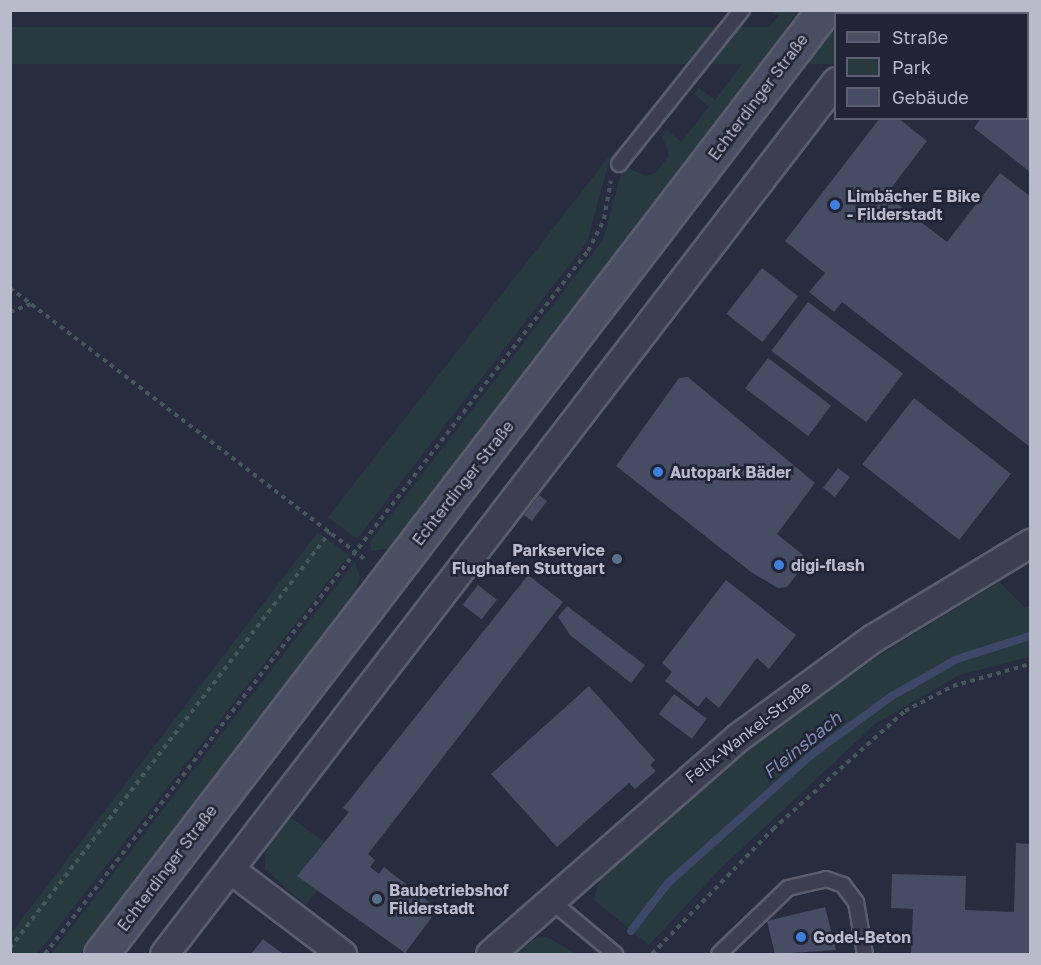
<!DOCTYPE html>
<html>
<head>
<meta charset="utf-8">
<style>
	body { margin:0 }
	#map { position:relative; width:1041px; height:965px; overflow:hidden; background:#272d3f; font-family:"Golos Text",sans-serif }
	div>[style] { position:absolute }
	.green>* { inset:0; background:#293940; transform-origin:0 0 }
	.stream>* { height:8px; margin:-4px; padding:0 4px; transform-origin:4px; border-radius:4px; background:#3d4767 }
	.building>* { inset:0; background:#464c61; transform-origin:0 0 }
	.path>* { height:4px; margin-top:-2px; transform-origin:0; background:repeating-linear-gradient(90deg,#47565d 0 4.5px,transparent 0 9px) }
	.roads { filter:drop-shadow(2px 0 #595d6d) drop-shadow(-2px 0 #595d6d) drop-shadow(0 2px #595d6d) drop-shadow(0 -2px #595d6d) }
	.lane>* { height:14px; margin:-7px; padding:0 7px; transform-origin:7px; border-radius:7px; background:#3b3f4f }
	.street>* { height:27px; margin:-13.5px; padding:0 13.5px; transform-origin:13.5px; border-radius:13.5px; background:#3b3f4f }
	.secondary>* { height:33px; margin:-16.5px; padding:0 16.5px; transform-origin:16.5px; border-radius:16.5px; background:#494e62 }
	.dots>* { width:16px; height:16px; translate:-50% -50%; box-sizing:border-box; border:3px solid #202435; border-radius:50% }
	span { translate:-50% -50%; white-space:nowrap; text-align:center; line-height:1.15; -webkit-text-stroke:5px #202435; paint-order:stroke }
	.street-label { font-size:16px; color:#b7bbca }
	.poi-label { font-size:16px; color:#b7bbca; font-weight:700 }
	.left { translate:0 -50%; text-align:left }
	.right { translate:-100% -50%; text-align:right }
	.water-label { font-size:18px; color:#808cb0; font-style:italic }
	.frame { position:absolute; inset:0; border:12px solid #b7bbca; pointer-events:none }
	.legend { position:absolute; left:834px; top:12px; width:195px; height:108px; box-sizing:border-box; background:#202435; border:2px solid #5c6071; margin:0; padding:8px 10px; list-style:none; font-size:18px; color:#b7bbca }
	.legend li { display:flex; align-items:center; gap:12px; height:30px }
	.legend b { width:30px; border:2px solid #5c6071 }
</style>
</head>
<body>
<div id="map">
	<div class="green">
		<i style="clip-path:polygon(771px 11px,797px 11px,753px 79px,393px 548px,371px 551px,370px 542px,603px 240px,623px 166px,646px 176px,656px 173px,669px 155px,662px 136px,667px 130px,681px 142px,709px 107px,694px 94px,699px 88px,715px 100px,778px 16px)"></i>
		<i style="left:835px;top:27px;width:37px;height:1168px;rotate:90deg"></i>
		<i style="clip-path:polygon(611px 154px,587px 242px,357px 539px,328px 517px)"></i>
		<i style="clip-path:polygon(318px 532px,349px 555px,37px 954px,11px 954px,11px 933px)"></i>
		<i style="clip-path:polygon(355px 562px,360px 578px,352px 600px,80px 954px,51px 954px)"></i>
		<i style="clip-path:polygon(999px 582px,1025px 608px,1030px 606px,1030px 657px,959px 675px,875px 724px,722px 867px,649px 945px,594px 900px,601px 874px,705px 781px,838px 681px)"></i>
		<i style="clip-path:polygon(286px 814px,324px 842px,297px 876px,319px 888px,306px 905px,265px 869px,266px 840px)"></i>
		<i style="clip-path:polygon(547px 937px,576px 954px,518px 954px,535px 938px)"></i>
	</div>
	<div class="stream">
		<i style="left:631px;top:931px;width:61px;rotate:-52.4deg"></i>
		<i style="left:668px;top:883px;width:192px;rotate:-41.8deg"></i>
		<i style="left:811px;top:755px;width:100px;rotate:-36.1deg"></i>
		<i style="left:892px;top:696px;width:75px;rotate:-29.6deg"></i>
		<i style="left:957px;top:659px;width:77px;rotate:-17.5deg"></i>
	</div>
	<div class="building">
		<i style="clip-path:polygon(965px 10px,1030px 10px,1030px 172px,974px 128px,981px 118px,1028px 118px,1028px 14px)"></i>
		<i style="clip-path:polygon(880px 118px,898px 118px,927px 141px,886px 195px,947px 242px,1000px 173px,1030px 196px,1030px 447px,842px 302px,834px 312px,809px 292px,825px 273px,785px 241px)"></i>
		<i style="left:762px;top:268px;width:46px;height:58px;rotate:38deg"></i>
		<i style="left:808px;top:302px;width:119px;height:61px;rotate:37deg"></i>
		<i style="left:768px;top:358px;width:79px;height:38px;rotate:37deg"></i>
		<i style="clip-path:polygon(688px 377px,815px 483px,777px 534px,803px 555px,804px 565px,787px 587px,778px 588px,751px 572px,616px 466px,679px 378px)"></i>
		<i style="left:914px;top:398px;width:123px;height:84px;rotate:38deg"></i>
		<i style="left:838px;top:468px;width:15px;height:25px;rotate:37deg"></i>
		<i style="left:539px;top:495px;width:10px;height:25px;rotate:37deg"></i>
		<i style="clip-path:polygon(528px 575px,563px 602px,368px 854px,375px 860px,370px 867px,379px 874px,384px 867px,438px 909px,405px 953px,297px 876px,349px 812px,343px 808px)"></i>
		<i style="clip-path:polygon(726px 580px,796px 635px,769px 669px,757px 658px,719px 708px,706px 697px,698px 707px,665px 681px,672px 672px,662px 663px)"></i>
		<i style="left:478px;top:585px;width:24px;height:25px;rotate:38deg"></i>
		<i style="clip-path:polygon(567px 606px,645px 665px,631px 683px,570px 635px,558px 617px)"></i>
		<i style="clip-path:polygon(589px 686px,655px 760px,650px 765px,656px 771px,635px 789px,629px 783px,557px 847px,491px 774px)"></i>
		<i style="left:674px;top:694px;width:41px;height:25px;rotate:37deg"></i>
		<i style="clip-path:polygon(1016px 843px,1030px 844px,1030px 954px,911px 954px,913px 909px,891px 908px,892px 874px,966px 876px,965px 910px,1014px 912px)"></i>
		<i style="clip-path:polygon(825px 907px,836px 950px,775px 954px,767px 921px)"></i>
		<i style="clip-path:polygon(263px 939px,283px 954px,251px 954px)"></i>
	</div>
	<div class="path">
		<i style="left:10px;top:288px;width:447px;rotate:37.4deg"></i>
		<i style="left:10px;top:312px;width:22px;rotate:-21deg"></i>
		<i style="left:10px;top:948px;width:525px;rotate:-52.43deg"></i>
		<i style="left:45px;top:954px;width:888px;rotate:-52.32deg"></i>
		<i style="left:588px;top:251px;width:36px;rotate:-63deg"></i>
		<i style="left:604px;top:219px;width:39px;rotate:-80deg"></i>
		<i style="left:652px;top:954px;width:174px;rotate:-45.9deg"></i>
		<i style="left:773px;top:829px;width:177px;rotate:-41.8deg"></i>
		<i style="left:905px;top:711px;width:54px;rotate:-27.5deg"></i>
		<i style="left:953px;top:686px;width:80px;rotate:-15.9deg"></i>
	</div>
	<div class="roads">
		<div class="lane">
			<i style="left:619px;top:164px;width:197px;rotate:-51.4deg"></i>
			<i style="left:550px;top:900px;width:85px;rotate:39.7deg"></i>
			<i style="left:719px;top:954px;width:95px;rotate:-43.7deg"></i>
			<i style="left:788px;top:888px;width:39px;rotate:-13deg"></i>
			<i style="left:826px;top:879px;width:18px;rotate:19deg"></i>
			<i style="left:843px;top:885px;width:21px;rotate:53deg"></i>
			<i style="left:856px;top:902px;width:53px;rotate:80.2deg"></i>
		</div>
		<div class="street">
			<i style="left:887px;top:14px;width:5px;rotate:-53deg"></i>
			<i style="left:230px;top:869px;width:141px;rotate:37.2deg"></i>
			<i style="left:164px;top:954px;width:1102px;rotate:-52.41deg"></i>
			<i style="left:490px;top:954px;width:330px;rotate:-41.2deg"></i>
			<i style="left:738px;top:737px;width:167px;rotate:-36.3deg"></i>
			<i style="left:873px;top:638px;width:184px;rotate:-31.2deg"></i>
		</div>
		<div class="secondary">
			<i style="left:101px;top:954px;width:1189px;rotate:-52.55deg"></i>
		</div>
	</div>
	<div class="dots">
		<i style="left:835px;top:205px;background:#3f7fe0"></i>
		<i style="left:658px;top:472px;background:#3f7fe0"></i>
		<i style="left:617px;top:559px;background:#5c6f8a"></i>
		<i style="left:779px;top:565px;background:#3f7fe0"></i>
		<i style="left:377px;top:899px;background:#5c6f8a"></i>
		<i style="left:801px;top:937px;background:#3f7fe0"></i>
	</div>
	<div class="street-label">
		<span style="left:758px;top:97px;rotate:-53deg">Echterdinger Straße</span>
		<span style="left:463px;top:483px;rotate:-52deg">Echterdinger Straße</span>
		<span style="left:748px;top:732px;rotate:-38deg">Felix-Wankel-Straße</span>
		<span style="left:167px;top:868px;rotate:-53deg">Echterdinger Straße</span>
	</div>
	<div class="poi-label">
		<span class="left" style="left:847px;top:205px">Limbächer E Bike<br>- Filderstadt</span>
		<span class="left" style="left:670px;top:472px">Autopark Bäder</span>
		<span class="right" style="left:605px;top:559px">Parkservice<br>Flughafen Stuttgart</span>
		<span class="left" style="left:791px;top:565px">digi-flash</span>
		<span class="left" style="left:389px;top:899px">Baubetriebshof<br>Filderstadt</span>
		<span class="left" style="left:813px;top:937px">Godel-Beton</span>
	</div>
	<div class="water-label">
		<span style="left:802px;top:745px;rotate:-39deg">Fleinsbach</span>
	</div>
	<div class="frame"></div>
	<ul class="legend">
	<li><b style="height:8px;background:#494e62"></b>Straße</li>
	<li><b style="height:16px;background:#293940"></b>Park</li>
	<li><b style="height:16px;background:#464c61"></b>Gebäude</li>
	</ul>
</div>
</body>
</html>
